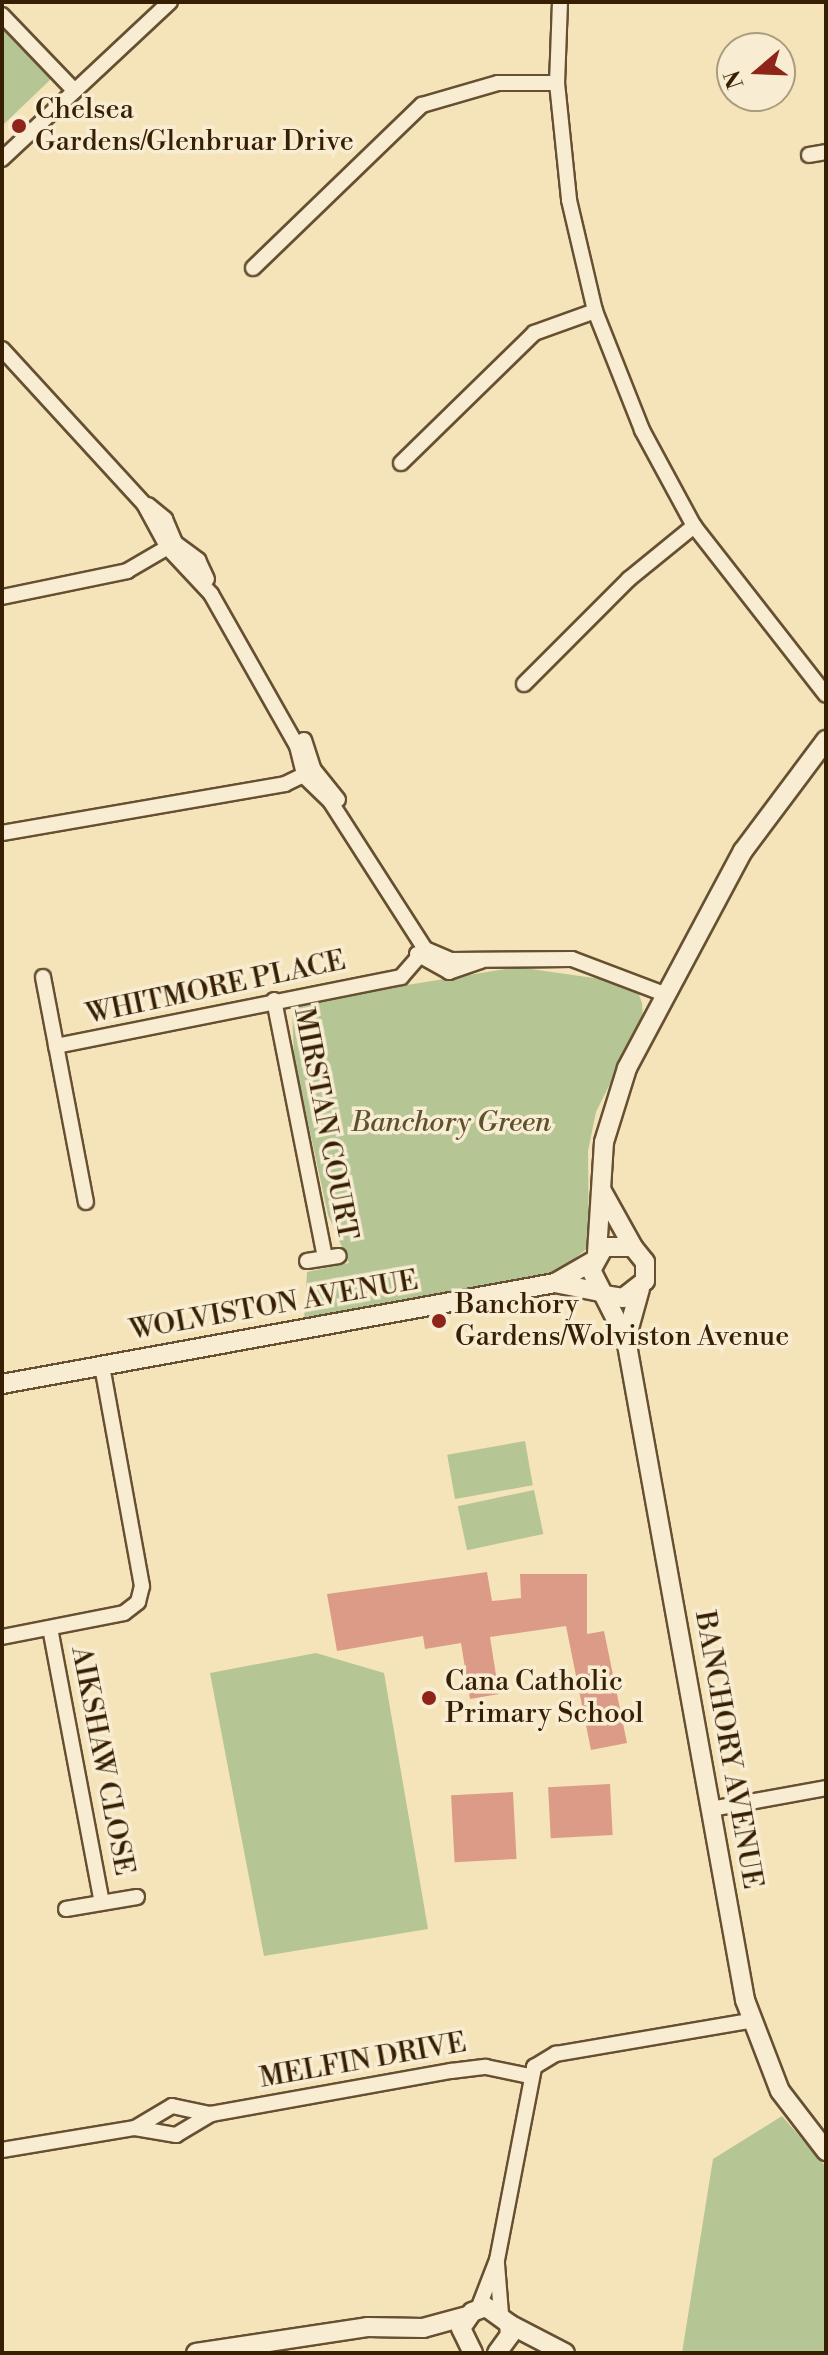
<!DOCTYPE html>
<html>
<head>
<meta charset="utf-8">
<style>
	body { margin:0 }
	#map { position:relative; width:828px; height:2355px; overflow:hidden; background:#f5e4ba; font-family:"Libre Bodoni",serif }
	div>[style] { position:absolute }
	.green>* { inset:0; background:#b6c594; transform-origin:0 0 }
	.building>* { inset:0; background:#dc9b87; transform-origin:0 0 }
	.roads { filter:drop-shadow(2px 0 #665031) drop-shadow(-2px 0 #665031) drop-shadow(0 2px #665031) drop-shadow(0 -2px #665031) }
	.minor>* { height:14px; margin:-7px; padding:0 7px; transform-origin:7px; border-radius:7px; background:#f8edd2 }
	.tertiary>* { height:18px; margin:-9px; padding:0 9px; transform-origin:9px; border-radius:9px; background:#f8edd2 }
	.dots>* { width:22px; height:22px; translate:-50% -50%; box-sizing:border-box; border:4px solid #f8edd2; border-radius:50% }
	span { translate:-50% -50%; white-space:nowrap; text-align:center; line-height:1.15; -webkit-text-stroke:7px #f8edd2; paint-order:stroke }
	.poi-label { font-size:28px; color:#371f03 }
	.left { translate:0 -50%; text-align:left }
	.street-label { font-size:28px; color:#371f03 }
	.park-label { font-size:28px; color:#5d512e; font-style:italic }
	.frame { position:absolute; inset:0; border:4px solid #371f03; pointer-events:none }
	.north { position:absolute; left:716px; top:32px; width:80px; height:80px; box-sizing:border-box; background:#f8edd2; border:2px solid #ab9b7f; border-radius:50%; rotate:251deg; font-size:22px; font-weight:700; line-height:32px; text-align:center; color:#371f03 }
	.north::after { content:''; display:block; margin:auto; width:28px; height:36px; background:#8f2418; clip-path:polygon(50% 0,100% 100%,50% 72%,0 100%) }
</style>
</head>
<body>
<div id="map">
	<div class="green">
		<i style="clip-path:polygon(2px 27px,51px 79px,2px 126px)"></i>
		<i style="clip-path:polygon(517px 967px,615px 981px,638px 992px,642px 1003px,643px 1017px,596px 1112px,588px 1151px,589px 1247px,553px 1276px,304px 1320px,307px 1272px,349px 1263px,328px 1215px,294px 1058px,292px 1011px,309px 1001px)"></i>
		<i style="left:525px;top:1441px;width:45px;height:79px;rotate:80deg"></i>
		<i style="left:534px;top:1490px;width:45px;height:78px;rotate:78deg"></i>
		<i style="clip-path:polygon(316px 1653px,384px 1673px,428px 1929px,264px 1956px,210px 1673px)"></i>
		<i style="clip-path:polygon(782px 2116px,826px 2167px,826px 2353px,682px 2353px,713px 2159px)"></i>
	</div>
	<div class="building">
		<i style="clip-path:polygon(487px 1572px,492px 1601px,521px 1598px,520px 1574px,587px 1574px,587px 1634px,604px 1631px,627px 1743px,591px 1750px,566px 1626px,490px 1637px,499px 1694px,470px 1699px,461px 1643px,425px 1649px,423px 1636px,337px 1651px,327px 1594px)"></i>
		<i style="left:610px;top:1784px;width:51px;height:62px;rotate:87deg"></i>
		<i style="left:513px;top:1792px;width:67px;height:62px;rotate:87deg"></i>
	</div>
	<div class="roads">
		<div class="minor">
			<i style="left:560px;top:2px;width:81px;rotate:92.1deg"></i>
			<i style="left:557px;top:83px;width:118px;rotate:84.1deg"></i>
			<i style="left:569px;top:200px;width:114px;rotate:76.8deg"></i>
			<i style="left:595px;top:311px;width:128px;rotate:68.4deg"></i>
			<i style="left:642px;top:430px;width:109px;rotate:61.6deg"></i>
			<i style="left:694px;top:526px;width:214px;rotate:52deg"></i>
			<i style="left:2px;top:15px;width:105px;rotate:46.2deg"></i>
			<i style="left:809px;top:155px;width:17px;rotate:-10deg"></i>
			<i style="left:2px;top:159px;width:230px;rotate:-43.1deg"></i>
			<i style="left:253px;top:268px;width:235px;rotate:-44deg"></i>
			<i style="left:422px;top:105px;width:79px;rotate:-16.1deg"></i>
			<i style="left:498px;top:83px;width:59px"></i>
			<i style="left:2px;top:349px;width:210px;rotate:47.5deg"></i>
			<i style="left:144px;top:504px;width:50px;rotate:61.4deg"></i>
			<i style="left:168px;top:548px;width:63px;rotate:46.9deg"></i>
			<i style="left:211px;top:594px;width:175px;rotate:60.5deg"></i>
			<i style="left:297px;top:746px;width:32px;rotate:76deg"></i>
			<i style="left:305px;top:777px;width:35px;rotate:44deg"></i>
			<i style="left:330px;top:801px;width:176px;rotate:57.3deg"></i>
			<i style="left:425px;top:949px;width:28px;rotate:23deg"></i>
			<i style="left:451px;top:960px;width:121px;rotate:-0.5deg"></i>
			<i style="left:572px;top:959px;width:98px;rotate:20.8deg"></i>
			<i style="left:401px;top:463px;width:186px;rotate:-44.3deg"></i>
			<i style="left:534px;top:333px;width:65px;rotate:-19.8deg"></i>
			<i style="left:148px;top:505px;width:22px;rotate:39deg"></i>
			<i style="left:165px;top:519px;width:26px;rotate:67deg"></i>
			<i style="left:175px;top:543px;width:29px;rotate:36deg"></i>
			<i style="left:198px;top:560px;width:21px;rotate:65deg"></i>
			<i style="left:2px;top:597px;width:128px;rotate:-11.7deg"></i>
			<i style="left:127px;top:571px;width:56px;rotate:-30.3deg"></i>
			<i style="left:524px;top:684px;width:148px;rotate:-45deg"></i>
			<i style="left:629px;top:579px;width:84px;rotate:-39.2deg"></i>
			<i style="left:304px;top:740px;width:32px;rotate:72deg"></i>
			<i style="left:314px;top:770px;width:38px;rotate:51deg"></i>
			<i style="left:2px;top:833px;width:287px;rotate:-9.8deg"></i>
			<i style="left:285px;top:784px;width:32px;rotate:-26deg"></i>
			<i style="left:417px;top:954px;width:37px;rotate:29deg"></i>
			<i style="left:449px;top:972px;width:34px;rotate:-19deg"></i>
			<i style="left:43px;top:977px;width:229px;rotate:79.2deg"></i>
			<i style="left:274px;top:1000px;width:263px;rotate:78.8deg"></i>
			<i style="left:56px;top:1046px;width:352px;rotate:-11.3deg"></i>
			<i style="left:401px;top:977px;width:37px;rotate:-49deg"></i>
			<i style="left:307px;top:1261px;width:32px;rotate:-9deg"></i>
			<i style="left:50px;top:1628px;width:279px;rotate:79.3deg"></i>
			<i style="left:2px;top:1637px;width:124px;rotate:-11.1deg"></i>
			<i style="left:124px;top:1613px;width:18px;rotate:-38deg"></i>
			<i style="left:138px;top:1602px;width:16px;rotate:-76deg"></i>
			<i style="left:142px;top:1586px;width:225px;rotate:-100.3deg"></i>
			<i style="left:711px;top:1809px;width:117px;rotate:-10.3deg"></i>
			<i style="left:66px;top:1909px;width:72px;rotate:-9.6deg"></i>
			<i style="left:135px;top:2128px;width:43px;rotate:-30.7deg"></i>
			<i style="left:172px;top:2106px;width:40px;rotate:12deg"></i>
			<i style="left:2px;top:2150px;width:135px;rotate:-9.4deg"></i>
			<i style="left:135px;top:2128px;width:42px;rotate:9.7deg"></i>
			<i style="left:176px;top:2135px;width:41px;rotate:-31deg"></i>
			<i style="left:211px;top:2114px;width:244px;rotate:-10.2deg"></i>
			<i style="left:451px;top:2071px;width:35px;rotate:-7deg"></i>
			<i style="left:486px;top:2067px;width:45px;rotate:11.6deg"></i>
			<i style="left:497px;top:2264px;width:50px;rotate:85.4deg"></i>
			<i style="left:478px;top:2309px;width:53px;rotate:-68.8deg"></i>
			<i style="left:497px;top:2260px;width:197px;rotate:-79.1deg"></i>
			<i style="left:534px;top:2067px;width:26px;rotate:-31deg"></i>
			<i style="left:556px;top:2054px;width:197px;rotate:-9.7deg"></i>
		</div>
		<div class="tertiary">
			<i style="left:602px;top:1191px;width:64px;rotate:61deg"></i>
			<i style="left:597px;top:1253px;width:111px;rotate:-86.4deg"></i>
			<i style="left:604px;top:1142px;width:77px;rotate:-72.7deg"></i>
			<i style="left:627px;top:1068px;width:246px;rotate:-61.9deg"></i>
			<i style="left:743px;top:851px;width:139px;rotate:-53.2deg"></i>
			<i style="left:555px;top:1283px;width:47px;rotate:11.1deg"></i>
			<i style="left:604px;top:1295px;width:19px;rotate:9deg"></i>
			<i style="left:623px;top:1298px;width:28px;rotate:-38deg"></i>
			<i style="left:645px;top:1281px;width:19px;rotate:-90deg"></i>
			<i style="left:645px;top:1262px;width:19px;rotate:-129deg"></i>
			<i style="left:633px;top:1247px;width:29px;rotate:180deg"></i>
			<i style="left:604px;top:1247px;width:26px;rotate:119deg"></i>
			<i style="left:591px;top:1270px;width:77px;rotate:63.1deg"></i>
			<i style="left:626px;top:1339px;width:672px;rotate:79.79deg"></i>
			<i style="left:745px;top:2000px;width:97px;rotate:69deg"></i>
			<i style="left:780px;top:2091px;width:76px;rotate:52.5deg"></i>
			<i style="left:626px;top:1339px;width:52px;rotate:-74.4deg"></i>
			<i style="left:2px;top:1384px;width:562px;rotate:-10.35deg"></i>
			<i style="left:555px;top:1283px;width:44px;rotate:-30.1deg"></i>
			<i style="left:509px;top:2324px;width:63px;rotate:27.4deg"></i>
			<i style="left:196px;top:2353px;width:173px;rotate:-8.6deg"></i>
			<i style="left:367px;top:2327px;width:56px;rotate:1deg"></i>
			<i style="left:423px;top:2328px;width:46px;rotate:-15.3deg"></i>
			<i style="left:473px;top:2353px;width:28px;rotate:-116deg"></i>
			<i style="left:461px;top:2328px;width:19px;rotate:-55deg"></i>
			<i style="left:472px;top:2312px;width:15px;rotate:-20deg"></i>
			<i style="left:486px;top:2307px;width:29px;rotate:36deg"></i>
			<i style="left:509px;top:2324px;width:11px;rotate:85deg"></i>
			<i style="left:510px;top:2335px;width:22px;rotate:126deg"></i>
		</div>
	</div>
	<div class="dots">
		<i style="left:19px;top:126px;background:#8f2418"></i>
		<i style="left:439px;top:1321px;background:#8f2418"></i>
		<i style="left:429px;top:1698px;background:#8f2418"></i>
	</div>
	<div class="poi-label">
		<span class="left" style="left:35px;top:126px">Chelsea<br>Gardens/Glenbruar Drive</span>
		<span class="left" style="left:455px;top:1321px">Banchory<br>Gardens/Wolviston Avenue</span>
		<span class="left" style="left:445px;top:1698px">Cana Catholic<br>Primary School</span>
	</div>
	<div class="street-label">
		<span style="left:216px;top:988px;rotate:-12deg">WHITMORE PLACE</span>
		<span style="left:325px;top:1124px;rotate:79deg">MIRSTAN COURT</span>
		<span style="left:274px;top:1306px;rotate:-10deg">WOLVISTON AVENUE</span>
		<span style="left:728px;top:1750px;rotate:80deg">BANCHORY AVENUE</span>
		<span style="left:102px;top:1761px;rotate:79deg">AIKSHAW CLOSE</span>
		<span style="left:363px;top:2061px;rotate:-10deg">MELFIN DRIVE</span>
	</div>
	<div class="park-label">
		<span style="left:451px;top:1123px">Banchory Green</span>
	</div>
	<div class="frame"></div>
	<div class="north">N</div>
</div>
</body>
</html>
